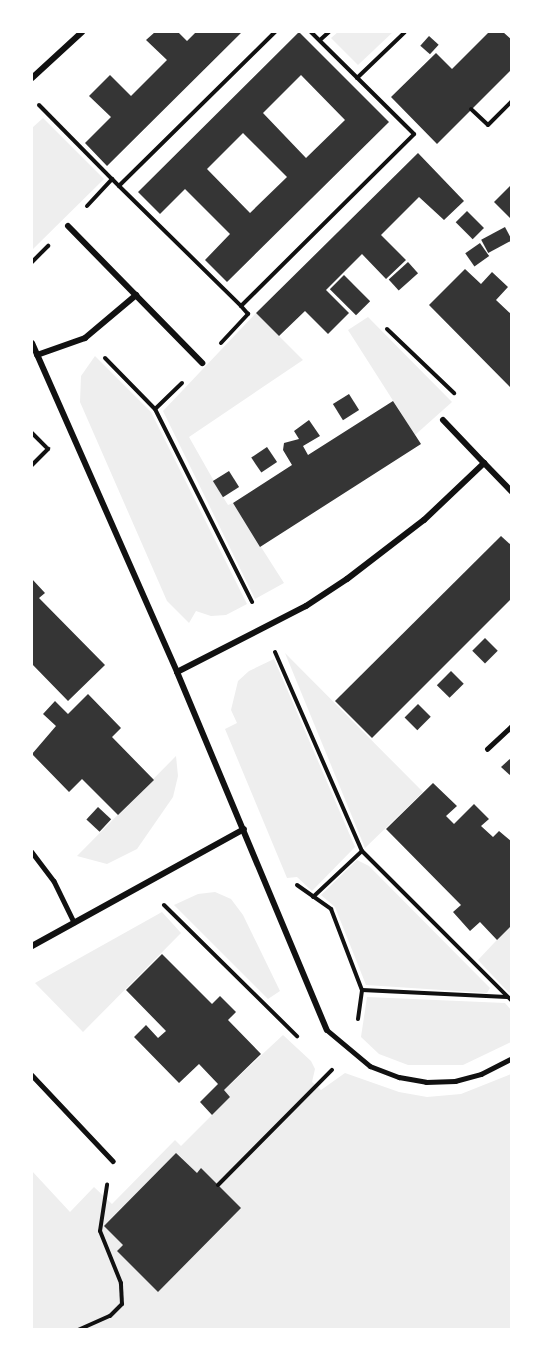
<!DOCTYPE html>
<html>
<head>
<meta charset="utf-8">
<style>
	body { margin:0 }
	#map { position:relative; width:543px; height:1361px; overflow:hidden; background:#fff; font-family:"Varela Round",sans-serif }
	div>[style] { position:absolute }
	.green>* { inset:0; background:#eee }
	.building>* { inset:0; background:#353535; transform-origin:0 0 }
	.path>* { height:4px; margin:-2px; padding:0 2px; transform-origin:2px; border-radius:2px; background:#111 }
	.service>* { height:4.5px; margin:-2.25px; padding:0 2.25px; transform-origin:2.25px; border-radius:2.25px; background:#111 }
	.minor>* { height:6px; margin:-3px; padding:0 3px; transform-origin:3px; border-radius:3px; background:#111 }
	span { translate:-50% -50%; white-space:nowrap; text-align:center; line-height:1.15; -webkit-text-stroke:5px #fff; paint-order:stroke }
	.frame { position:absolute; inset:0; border:33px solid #fff; pointer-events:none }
</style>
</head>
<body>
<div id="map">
	<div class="green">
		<i style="clip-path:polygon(338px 32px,393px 32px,358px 65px,331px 38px)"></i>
		<i style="clip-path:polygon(43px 118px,104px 179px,32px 250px,32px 128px)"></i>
		<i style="clip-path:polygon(256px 313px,303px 360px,189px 437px,223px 497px,228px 505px,233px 503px,284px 583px,255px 599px,163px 411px)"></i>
		<i style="clip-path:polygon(368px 317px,452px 402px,415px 435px,348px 330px)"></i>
		<i style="clip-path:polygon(95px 356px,151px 412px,247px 604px,226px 615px,211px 616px,196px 611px,189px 623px,167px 601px,80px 402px,81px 376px)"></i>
		<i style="clip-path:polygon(285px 653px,423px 792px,365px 848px)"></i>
		<i style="clip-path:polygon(274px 659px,355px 847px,312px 891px,297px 877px,287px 878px,225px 729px,237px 723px,231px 710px,238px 681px,249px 671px)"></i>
		<i style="clip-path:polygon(176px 756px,178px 776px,173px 797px,137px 849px,107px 864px,77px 856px)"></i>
		<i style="clip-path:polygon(357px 860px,369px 866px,490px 988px,487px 993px,366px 985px,335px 907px,321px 895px)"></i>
		<i style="clip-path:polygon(215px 892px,231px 899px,243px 915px,280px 991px,268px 999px,174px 905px,198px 894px)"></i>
		<i style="clip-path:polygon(162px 912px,181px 933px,83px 1032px,35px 983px)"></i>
		<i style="clip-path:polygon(511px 925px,512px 990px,509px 993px,478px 960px)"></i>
		<i style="clip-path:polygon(367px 997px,505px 1003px,511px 1010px,511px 1042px,463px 1065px,408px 1065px,379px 1054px,361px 1037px)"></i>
		<i style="clip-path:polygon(283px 1035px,311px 1061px,315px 1069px,312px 1082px,321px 1090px,345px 1073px,399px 1092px,427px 1097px,461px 1094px,511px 1074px,511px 1329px,32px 1329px,32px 1171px,70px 1212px,94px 1187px,112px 1204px,175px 1140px,181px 1146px,230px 1097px,224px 1090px)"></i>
	</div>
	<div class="building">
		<i style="clip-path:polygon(155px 32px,178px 32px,187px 41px,196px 32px,242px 32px,107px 166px,85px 143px,111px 117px,89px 96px,110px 75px,131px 96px,167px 60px,146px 40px)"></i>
		<i style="clip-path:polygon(evenodd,299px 32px,389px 122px,227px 282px,205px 260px,230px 234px,185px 189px,160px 214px,138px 192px,299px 32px,301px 75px,345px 120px,306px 158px,263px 113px,301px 75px,299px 32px,243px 133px,287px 177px,250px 213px,207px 169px,243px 133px)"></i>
		<i style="clip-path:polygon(489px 32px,503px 32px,512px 40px,512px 69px,437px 144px,391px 97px,436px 53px,452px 69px)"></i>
		<i style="left:429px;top:36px;width:13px;height:13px;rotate:42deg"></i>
		<i style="clip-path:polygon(418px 153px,464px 201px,444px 220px,419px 197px,381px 235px,406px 260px,386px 279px,362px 254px,326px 290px,349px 313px,328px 334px,305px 311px,279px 336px,256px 313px)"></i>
		<i style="clip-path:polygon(512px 184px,512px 220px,494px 202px)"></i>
		<i style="left:467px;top:211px;width:24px;height:16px;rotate:45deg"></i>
		<i style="left:505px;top:227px;width:15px;height:27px;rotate:62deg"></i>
		<i style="left:480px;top:243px;width:16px;height:18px;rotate:55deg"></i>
		<i style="left:408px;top:262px;width:15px;height:26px;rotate:48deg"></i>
		<i style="clip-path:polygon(465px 269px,481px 284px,492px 272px,508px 287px,496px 300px,512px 315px,512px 389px,429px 305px)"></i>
		<i style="left:344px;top:275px;width:37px;height:20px;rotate:45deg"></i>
		<i style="left:349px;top:394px;width:19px;height:19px;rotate:58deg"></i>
		<i style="clip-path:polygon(393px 401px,421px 444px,260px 547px,233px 503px,292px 465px,283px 450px,284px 443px,299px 439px,294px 431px,309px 420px,320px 436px,303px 446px,308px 455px)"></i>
		<i style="left:267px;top:447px;width:18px;height:19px;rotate:56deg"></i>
		<i style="left:229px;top:471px;width:19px;height:19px;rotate:58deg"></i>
		<i style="clip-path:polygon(501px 536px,512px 546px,512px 598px,372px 738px,335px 701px)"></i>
		<i style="clip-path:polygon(32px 579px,45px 593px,39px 598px,105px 665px,68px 701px,32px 664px)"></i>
		<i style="left:485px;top:638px;width:18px;height:18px;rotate:45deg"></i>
		<i style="left:451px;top:671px;width:18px;height:20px;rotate:45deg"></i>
		<i style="clip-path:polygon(88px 694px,121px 728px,112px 737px,154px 780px,118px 815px,82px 779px,69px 792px,32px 754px,56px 726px,43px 714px,55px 701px,68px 714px)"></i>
		<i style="left:418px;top:704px;width:18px;height:19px;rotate:45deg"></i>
		<i style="clip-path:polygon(512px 757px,512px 777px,501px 767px)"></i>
		<i style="clip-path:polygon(433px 783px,457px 806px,446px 816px,454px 824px,474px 804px,489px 819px,481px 826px,493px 837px,499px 831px,512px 842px,512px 925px,497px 940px,480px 922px,470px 931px,453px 912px,461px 905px,386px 829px)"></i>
		<i style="left:98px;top:807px;width:18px;height:17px;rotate:43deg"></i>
		<i style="clip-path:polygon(162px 954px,212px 1004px,220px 996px,236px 1012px,228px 1020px,261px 1054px,224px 1090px,230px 1097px,212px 1115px,200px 1102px,218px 1084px,199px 1064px,179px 1083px,134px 1037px,146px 1025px,158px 1038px,166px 1031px,126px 990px)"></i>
		<i style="clip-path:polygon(176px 1153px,197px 1173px,201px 1168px,241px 1208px,158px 1292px,117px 1251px,123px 1245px,104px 1226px)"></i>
	</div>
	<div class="path">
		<i style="left:275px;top:32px;width:219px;rotate:135.4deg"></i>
		<i style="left:119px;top:186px;width:171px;rotate:44.5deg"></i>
		<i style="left:241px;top:306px;width:244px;rotate:-44.8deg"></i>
		<i style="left:414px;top:134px;width:145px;rotate:-135.3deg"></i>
		<i style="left:320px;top:40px;width:12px;rotate:-42deg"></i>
		<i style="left:357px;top:78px;width:66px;rotate:-43.8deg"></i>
		<i style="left:39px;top:105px;width:104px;rotate:45.4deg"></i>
		<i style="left:471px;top:109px;width:23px;rotate:43deg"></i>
		<i style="left:488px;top:125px;width:34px;rotate:-45deg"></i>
		<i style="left:87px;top:206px;width:37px;rotate:-47deg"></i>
		<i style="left:112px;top:179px;width:10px;rotate:45deg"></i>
		<i style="left:32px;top:262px;width:23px;rotate:-45deg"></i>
		<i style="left:387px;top:329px;width:93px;rotate:43.7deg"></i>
		<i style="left:221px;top:343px;width:40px;rotate:-47deg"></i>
		<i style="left:248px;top:314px;width:11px;rotate:-131deg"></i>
		<i style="left:105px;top:358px;width:71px;rotate:45.6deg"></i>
		<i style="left:182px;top:383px;width:37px;rotate:136deg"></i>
		<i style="left:155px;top:409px;width:216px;rotate:63.3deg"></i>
		<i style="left:32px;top:433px;width:20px;rotate:45deg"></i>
		<i style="left:32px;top:465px;width:23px;rotate:-45deg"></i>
		<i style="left:275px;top:652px;width:217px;rotate:66.4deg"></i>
		<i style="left:362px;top:851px;width:212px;rotate:45deg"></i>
		<i style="left:297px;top:885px;width:42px;rotate:35.2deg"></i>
		<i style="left:331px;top:909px;width:87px;rotate:69.1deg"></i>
		<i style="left:313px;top:897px;width:67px;rotate:-43.2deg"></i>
		<i style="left:164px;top:905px;width:187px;rotate:44.6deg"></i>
		<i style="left:358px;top:1019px;width:29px;rotate:-82deg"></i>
		<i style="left:362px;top:990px;width:145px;rotate:2.8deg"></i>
		<i style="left:218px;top:1185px;width:162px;rotate:-45.3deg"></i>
		<i style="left:78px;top:1330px;width:35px;rotate:-24deg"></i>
		<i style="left:110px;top:1316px;width:17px;rotate:-45deg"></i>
		<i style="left:122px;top:1304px;width:21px;rotate:-93deg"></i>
		<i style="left:121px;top:1283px;width:56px;rotate:-112deg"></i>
		<i style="left:100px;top:1231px;width:47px;rotate:-81.3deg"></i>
	</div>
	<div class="service">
		<i style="left:487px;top:749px;width:34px;rotate:-43deg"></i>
		<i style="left:32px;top:852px;width:36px;rotate:53deg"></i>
		<i style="left:54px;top:881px;width:46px;rotate:64deg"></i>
		<i style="left:327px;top:1030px;width:56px;rotate:39.9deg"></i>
		<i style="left:370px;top:1066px;width:31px;rotate:21deg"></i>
		<i style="left:399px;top:1077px;width:27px;rotate:10deg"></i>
		<i style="left:426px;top:1082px;width:29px;rotate:-2deg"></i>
		<i style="left:455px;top:1081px;width:27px;rotate:-15deg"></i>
		<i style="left:481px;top:1074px;width:35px;rotate:-27deg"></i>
		<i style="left:32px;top:1075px;width:118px;rotate:46.7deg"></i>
	</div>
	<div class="minor">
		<i style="left:32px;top:78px;width:68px;rotate:-42.6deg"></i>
		<i style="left:68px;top:226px;width:192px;rotate:45.6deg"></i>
		<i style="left:32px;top:343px;width:360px;rotate:66.2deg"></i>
		<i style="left:177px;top:672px;width:388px;rotate:67.3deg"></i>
		<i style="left:37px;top:355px;width:51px;rotate:-19.5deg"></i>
		<i style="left:85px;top:338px;width:67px;rotate:-40.1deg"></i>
		<i style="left:443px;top:420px;width:59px;rotate:46.4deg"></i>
		<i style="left:177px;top:672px;width:145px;rotate:-27.1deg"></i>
		<i style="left:306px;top:606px;width:49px;rotate:-33.4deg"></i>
		<i style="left:347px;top:579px;width:97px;rotate:-37.5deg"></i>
		<i style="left:424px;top:520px;width:83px;rotate:-43.5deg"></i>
		<i style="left:484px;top:463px;width:40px;rotate:46deg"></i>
		<i style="left:32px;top:946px;width:242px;rotate:-28.9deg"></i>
	</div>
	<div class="frame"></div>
</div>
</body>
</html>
